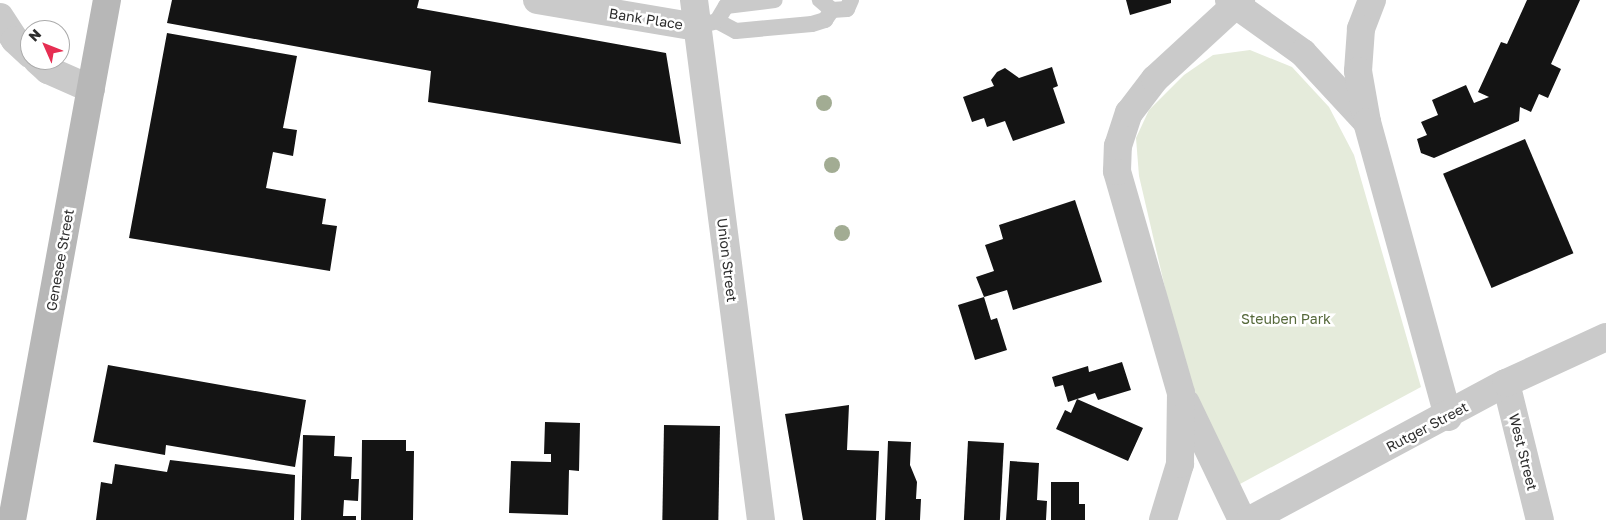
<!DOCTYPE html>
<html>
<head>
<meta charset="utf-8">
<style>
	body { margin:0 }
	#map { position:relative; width:1606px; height:520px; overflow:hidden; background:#fff; font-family:"Golos Text",sans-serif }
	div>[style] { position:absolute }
	.green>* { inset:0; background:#e5ebdb }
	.building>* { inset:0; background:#141414; transform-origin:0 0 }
	.service>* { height:16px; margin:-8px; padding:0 8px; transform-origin:8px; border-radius:8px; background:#cacaca }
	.minor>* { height:28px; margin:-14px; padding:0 14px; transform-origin:14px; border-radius:14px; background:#cacaca }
	.tertiary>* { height:28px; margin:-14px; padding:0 14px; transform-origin:14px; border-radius:14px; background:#cacaca }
	.secondary>* { height:28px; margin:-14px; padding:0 14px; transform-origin:14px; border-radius:14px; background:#b7b7b7 }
	.trees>* { width:16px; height:16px; margin:-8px; border-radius:50%; background:#a2ac93 }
	span { translate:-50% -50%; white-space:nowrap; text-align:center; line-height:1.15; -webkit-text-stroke:5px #fff; paint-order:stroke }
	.street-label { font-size:14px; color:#2d2d2d }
	.park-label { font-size:14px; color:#56693b }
	.north { position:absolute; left:20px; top:20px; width:50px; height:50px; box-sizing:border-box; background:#fff; border:1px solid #ababab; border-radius:50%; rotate:314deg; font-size:14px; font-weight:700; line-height:20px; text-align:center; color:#2d2d2d }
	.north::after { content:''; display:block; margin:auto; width:18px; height:22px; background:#e62e52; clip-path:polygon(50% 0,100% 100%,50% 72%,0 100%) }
</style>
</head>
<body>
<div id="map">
	<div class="green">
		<i style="clip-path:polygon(1250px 50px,1292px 67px,1329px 107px,1354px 155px,1421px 387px,1240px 484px,1205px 419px,1179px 348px,1139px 176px,1136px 138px,1149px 110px,1184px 75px,1213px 55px)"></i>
	</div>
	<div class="building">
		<i style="clip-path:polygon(172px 0,419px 0,417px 8px,666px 53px,681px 144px,428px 102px,431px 71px,167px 23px)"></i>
		<i style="clip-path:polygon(1126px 0,1171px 0,1171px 3px,1130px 15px)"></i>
		<i style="clip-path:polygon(1527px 0,1580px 0,1551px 64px,1561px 69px,1548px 98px,1539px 94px,1531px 112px,1520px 107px,1519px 121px,1434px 158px,1421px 153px,1417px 139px,1427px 135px,1421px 122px,1438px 115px,1432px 100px,1466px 85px,1474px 103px,1489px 97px,1478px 92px,1501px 42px,1507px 44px)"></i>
		<i style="clip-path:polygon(167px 33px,297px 56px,283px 128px,297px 130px,293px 156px,273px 152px,266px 188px,326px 199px,322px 224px,337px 226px,330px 271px,129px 238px)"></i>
		<i style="clip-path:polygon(1052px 67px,1058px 86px,1053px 88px,1065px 123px,1013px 141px,1005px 121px,987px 127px,984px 118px,972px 122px,963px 97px,994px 86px,991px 80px,997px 72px,1005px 68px,1019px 78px)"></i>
		<i style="left:1525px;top:139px;width:124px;height:89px;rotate:67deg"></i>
		<i style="clip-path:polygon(1075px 200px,1102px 282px,1013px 310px,1007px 290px,984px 297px,991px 320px,997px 318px,1007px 350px,975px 360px,958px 305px,984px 297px,976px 277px,994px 271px,985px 245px,1003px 239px,999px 225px)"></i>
		<i style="clip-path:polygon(1122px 362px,1131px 390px,1098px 400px,1095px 393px,1068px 402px,1063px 385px,1055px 387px,1052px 377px,1088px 366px,1089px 372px)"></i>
		<i style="clip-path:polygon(108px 365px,306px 400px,295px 467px,166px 445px,165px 455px,93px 442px)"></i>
		<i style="clip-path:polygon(1077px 399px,1143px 428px,1128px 461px,1056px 429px,1065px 410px,1071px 413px)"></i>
		<i style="clip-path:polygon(849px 405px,847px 450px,879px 451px,876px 520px,803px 520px,785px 414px)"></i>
		<i style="clip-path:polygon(545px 422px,580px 423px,579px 471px,569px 470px,568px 515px,509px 513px,511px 461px,551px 462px,551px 454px,544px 454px)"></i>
		<i style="left:664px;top:425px;width:56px;height:95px;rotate:1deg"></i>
		<i style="clip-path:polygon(303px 435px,335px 436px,334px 456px,352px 457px,351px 479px,359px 479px,358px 501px,344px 500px,343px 516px,356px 516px,356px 520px,301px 520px)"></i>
		<i style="clip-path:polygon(362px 440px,406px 440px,406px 451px,414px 451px,413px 520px,361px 520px)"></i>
		<i style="clip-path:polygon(888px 441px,911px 442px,910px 465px,917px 482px,916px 499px,921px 499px,920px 520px,885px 520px)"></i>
		<i style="left:968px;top:441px;width:36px;height:79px;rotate:3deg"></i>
		<i style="clip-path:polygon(170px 460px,295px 475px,294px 520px,96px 520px,101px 482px,112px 484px,115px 464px,167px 472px)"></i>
		<i style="clip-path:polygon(1010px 461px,1039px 463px,1037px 500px,1047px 501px,1046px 520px,1006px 520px)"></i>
		<i style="clip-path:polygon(1051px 482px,1079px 482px,1079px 504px,1085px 504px,1085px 520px,1051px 520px)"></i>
	</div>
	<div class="service">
		<i style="left:832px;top:10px;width:15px;rotate:-4deg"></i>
		<i style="left:847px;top:9px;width:10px;rotate:-66deg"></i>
		<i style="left:717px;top:21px;width:21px;rotate:28deg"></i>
		<i style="left:736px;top:31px;width:76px;rotate:-5.3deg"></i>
		<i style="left:812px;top:24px;width:14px;rotate:-17deg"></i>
		<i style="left:825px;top:20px;width:12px;rotate:-55deg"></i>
		<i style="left:832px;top:10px;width:16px;rotate:-140deg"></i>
		<i style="left:706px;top:24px;width:11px;rotate:-15deg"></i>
		<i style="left:717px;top:21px;width:17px;rotate:-59deg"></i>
		<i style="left:726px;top:6px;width:49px;rotate:-7deg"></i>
	</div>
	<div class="minor">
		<i style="left:537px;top:0;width:162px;rotate:9.6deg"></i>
		<i style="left:694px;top:0;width:524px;rotate:82.66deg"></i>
		<i style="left:1229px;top:0;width:91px;rotate:35.6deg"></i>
		<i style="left:1303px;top:53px;width:94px;rotate:47.2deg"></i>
		<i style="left:0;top:17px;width:27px;rotate:57deg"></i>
		<i style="left:15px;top:40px;width:21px;rotate:43deg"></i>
		<i style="left:37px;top:60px;width:15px;rotate:42deg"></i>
		<i style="left:48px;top:70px;width:47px;rotate:23.8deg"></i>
		<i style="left:1506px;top:383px;width:141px;rotate:76.1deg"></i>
	</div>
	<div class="tertiary">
		<i style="left:1372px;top:0;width:31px;rotate:111deg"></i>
		<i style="left:1361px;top:29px;width:42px;rotate:94.1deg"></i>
		<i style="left:1358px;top:71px;width:52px;rotate:80deg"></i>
		<i style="left:1367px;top:122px;width:306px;rotate:74.6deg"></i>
		<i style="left:1186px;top:403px;width:130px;rotate:64.4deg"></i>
		<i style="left:1163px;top:520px;width:59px;rotate:-73.1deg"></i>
		<i style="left:1180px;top:464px;width:71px;rotate:-89.2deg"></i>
		<i style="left:1181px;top:393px;width:231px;rotate:-106.1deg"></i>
		<i style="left:1117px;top:171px;width:25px;rotate:-88deg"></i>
		<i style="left:1118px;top:146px;width:35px;rotate:-72deg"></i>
		<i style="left:1129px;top:113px;width:43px;rotate:-52.6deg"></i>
		<i style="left:1155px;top:79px;width:117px;rotate:-42.6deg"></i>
		<i style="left:1250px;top:520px;width:290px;rotate:-28.2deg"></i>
		<i style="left:1506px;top:383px;width:110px;rotate:-24.7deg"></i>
	</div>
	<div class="secondary">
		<i style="left:12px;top:520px;width:529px;rotate:-79.65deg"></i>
	</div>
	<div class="trees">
		<i style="left:824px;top:103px"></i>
		<i style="left:832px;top:165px"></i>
		<i style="left:842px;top:233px"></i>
	</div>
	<div class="street-label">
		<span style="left:646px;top:19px;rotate:9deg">Bank Place</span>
		<span style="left:60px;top:260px;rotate:-80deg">Genesee Street</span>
		<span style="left:727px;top:260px;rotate:83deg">Union Street</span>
		<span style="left:1427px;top:427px;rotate:-28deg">Rutger Street</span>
		<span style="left:1523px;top:452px;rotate:76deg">West Street</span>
	</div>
	<div class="park-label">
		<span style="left:1286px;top:319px">Steuben Park</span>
	</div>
	<div class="north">N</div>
</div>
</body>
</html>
